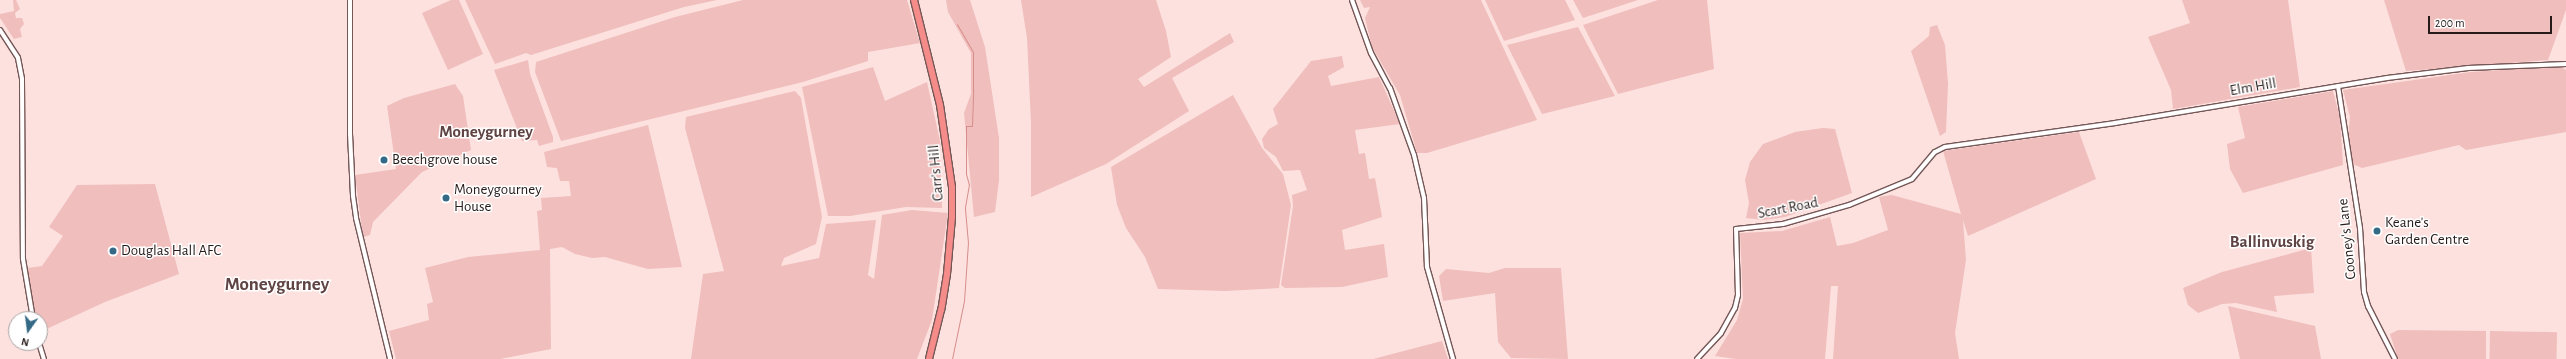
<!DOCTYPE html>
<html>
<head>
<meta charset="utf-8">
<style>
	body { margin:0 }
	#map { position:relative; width:2566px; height:359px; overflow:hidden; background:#fce1df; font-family:"Alegreya Sans",sans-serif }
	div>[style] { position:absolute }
	.green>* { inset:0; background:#f0bebc; transform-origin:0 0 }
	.stream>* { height:1px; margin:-0.5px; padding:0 0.5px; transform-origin:0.5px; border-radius:0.5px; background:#d68e8b }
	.roads { filter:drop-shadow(1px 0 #745756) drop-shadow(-1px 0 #745756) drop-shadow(0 1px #745756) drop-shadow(0 -1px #745756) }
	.minor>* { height:4px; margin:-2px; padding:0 2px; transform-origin:2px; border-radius:2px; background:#fff }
	.highway>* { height:6px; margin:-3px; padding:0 3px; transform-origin:3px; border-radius:3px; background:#f68c8a }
	.dots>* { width:11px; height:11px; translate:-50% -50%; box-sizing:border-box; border:2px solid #fff; border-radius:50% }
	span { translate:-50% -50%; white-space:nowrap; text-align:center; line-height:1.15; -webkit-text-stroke:3px #fff; paint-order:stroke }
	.street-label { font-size:15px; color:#271b1a }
	.poi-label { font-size:15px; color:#271b1a }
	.left { translate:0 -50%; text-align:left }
	.quarter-label { font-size:17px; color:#5f4443; font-weight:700 }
	.district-label { font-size:19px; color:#5f4443; font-weight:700 }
	.north { position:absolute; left:8px; top:311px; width:40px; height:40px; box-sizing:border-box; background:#fff; border:1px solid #a9a4a3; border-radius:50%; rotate:194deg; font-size:11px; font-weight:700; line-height:16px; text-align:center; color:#271b1a }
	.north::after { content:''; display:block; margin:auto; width:14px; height:18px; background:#346a85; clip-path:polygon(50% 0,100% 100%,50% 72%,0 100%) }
	.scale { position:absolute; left:2428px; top:16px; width:124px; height:18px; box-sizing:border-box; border:2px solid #271b1a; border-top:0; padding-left:5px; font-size:12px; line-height:14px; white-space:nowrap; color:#271b1a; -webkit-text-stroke:3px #fff; paint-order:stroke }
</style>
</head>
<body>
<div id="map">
	<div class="green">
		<i style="clip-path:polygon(13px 0,16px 0,20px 9px,15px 13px,16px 18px,22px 18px,24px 24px,20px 29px,22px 37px,14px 39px,0 18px,0 14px,14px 11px)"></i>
		<i style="clip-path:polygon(451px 0,459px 0,483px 54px,448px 70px,422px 13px)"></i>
		<i style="clip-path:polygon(465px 0,717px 0,684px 7px,531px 55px,526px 53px,495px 64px)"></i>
		<i style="clip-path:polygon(743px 0,907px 0,920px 43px,868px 52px,868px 61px,803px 82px,561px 141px,535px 72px,536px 62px,675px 17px)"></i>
		<i style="clip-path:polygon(946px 0,970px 0,985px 47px,999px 138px,999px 180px,995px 212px,974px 217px,964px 113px,971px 94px,971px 53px,948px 12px)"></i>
		<i style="clip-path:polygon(1021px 0,1156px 0,1166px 31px,1171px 57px,1138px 79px,1144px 87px,1230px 33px,1234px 42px,1172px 78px,1189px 111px,1106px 164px,1031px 197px,1031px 123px,1027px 38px)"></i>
		<i style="clip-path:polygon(1360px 0,1481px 0,1537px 120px,1427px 153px,1417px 153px,1400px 95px,1372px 47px,1365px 18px,1370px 7px,1364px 8px)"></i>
		<i style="clip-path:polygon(1485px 0,1565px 0,1575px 20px,1504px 41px)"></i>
		<i style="clip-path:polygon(1573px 0,1638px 0,1583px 18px)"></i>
		<i style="clip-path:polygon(1658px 0,1707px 0,1714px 69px,1618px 94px,1583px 25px)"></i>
		<i style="clip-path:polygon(2182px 0,2288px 0,2300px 87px,2173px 109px,2171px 90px,2148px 37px,2190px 23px)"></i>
		<i style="clip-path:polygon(2384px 0,2566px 0,2566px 10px,2548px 60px,2406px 71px)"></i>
		<i style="clip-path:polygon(1937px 25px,1945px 45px,1948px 84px,1946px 132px,1940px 136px,1911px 51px,1929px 36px,1930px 27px)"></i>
		<i style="clip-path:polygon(1578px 27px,1615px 96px,1542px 114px,1507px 45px)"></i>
		<i style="clip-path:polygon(1342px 56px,1344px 67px,1328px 76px,1331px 86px,1379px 77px,1400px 124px,1355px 130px,1359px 154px,1365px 153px,1369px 179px,1375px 178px,1382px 217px,1342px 230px,1345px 250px,1384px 244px,1388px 277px,1342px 287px,1285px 288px,1281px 285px,1293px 206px,1292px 195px,1307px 190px,1300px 170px,1283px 171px,1276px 157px,1264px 148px,1262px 139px,1269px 129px,1278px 124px,1273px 109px,1311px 61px)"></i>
		<i style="clip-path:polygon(528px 60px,530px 74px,553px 137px,553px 142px,539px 146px,537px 140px,522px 141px,494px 70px)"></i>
		<i style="clip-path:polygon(2560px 66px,2566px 70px,2566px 132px,2466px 150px,2459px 145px,2362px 168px,2351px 163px,2348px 139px,2350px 117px,2343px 90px,2471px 72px)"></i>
		<i style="clip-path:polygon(873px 67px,885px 101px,927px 82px,940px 141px,942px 208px,906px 207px,850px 216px,828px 216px,802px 87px)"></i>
		<i style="clip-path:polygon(455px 84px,463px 96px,471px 150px,422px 172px,373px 222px,370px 235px,363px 237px,355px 175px,396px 169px,387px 106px,404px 98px)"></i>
		<i style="clip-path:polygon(795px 91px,801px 98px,822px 217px,816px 244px,784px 258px,781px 266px,819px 258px,826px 224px,876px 220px,868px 275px,874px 279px,882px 215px,912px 210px,948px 213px,932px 320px,917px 359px,691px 359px,703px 274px,724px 271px,685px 128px,686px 117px)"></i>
		<i style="clip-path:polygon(2333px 91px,2340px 118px,2343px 165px,2243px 193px,2230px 169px,2227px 144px,2245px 138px,2238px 107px)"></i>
		<i style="clip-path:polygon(1233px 95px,1262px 148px,1283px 174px,1291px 205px,1279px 288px,1225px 291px,1158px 289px,1145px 257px,1126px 228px,1117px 205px,1111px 167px)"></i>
		<i style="clip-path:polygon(648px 125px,682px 267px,648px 269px,605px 257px,592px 258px,575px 254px,562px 247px,550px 249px,551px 349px,500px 359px,396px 359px,389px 331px,429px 320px,427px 304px,433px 302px,425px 268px,468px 257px,540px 250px,537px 211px,542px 210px,541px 198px,571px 196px,569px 181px,560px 181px,557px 168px,547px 167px,544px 152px)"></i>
		<i style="clip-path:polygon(1823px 128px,1835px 129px,1852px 193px,1785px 217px,1764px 220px,1746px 218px,1749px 203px,1745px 180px,1750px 162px,1763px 144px,1795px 132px)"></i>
		<i style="clip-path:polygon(2079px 132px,2096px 179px,1968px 236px,1963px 220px,1966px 260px,1955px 333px,1959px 359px,1833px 359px,1838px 286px,1831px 286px,1825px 359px,1736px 359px,1715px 356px,1737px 320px,1743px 299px,1740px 233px,1782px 231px,1830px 217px,1837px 246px,1853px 243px,1888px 230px,1879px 197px,1892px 195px,1961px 214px,1943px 151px)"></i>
		<i style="clip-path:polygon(155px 184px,179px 274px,105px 302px,40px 332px,40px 319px,36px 319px,27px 281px,28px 268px,42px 266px,63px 236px,49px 227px,77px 185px)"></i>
		<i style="clip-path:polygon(2311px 248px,2314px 293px,2274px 296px,2277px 312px,2236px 303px,2222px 304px,2198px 313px,2188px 305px,2183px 288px,2222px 272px)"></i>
		<i style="clip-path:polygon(1505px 268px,1561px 268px,1568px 359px,1511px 358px,1498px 342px,1495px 293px,1443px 301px,1439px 276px,1446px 269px,1489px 273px)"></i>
		<i style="clip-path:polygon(2228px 306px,2315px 326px,2321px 359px,2240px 359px)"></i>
		<i style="clip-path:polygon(2398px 330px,2486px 331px,2486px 359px,2398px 359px,2390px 334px)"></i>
		<i style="left:2490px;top:331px;width:67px;height:28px;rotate:1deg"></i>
		<i style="clip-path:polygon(1442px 341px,1448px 359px,1373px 359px)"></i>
	</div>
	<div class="stream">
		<i style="left:952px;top:359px;width:59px;rotate:-78.3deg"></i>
		<i style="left:964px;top:301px;width:58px;rotate:-86.1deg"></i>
		<i style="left:968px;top:243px;width:36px;rotate:-95deg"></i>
		<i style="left:965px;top:207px;width:22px;rotate:-80deg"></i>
		<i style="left:969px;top:185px;width:11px;rotate:-105deg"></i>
		<i style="left:966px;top:174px;width:48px;rotate:-90deg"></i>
		<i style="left:966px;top:126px;width:6px"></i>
		<i style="left:972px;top:126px;width:35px;rotate:-88deg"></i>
		<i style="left:973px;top:91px;width:39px;rotate:-90deg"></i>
		<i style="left:973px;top:52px;width:32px;rotate:-120deg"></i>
	</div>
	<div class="roads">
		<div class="minor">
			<i style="left:350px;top:0;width:134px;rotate:90deg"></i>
			<i style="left:350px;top:134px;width:62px;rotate:87.2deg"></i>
			<i style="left:353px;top:196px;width:22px;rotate:82deg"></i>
			<i style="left:356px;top:218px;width:145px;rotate:76.4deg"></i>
			<i style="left:1352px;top:0;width:56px;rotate:70.3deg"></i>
			<i style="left:1371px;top:53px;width:40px;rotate:62deg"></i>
			<i style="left:1390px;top:88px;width:71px;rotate:70.3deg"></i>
			<i style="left:1414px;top:155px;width:44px;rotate:76.9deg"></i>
			<i style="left:1424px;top:198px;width:69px;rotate:87.5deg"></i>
			<i style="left:1427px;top:267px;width:96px;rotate:74.2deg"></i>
			<i style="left:0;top:30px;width:33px;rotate:57deg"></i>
			<i style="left:18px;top:58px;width:21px;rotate:79deg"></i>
			<i style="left:22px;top:79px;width:180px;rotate:89.7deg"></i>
			<i style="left:23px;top:259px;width:61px;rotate:80.5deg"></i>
			<i style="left:2338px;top:86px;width:144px;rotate:81.2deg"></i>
			<i style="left:2360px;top:228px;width:64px;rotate:86.4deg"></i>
			<i style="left:2364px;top:292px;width:15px;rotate:74deg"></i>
			<i style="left:2368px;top:306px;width:59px;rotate:63deg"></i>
			<i style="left:39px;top:343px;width:17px;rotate:73deg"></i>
			<i style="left:1697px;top:359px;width:35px;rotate:-47deg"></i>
			<i style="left:1721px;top:333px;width:29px;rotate:-61deg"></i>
			<i style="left:1735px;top:308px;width:13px;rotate:-77deg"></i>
			<i style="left:1738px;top:295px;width:66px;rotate:-91.7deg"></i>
			<i style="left:1736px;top:229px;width:47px;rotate:-6.1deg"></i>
			<i style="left:1783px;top:224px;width:69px;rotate:-16.1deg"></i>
			<i style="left:1849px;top:205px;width:68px;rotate:-22.4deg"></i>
			<i style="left:1912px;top:179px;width:35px;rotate:-50deg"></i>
			<i style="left:1935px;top:152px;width:11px;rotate:-27deg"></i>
			<i style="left:1945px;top:147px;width:172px;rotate:-8deg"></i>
			<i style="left:2115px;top:123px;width:276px;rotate:-9.4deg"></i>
			<i style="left:2387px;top:78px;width:82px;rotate:-7deg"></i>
			<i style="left:2468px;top:68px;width:98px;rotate:-2.3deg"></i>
		</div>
		<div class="highway">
			<i style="left:914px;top:0;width:108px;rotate:76.1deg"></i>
			<i style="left:940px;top:105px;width:83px;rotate:81.7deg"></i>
			<i style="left:952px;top:187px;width:30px;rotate:90deg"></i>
			<i style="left:952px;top:217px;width:57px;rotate:95deg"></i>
			<i style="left:947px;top:274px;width:36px;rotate:99deg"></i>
			<i style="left:941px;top:310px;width:50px;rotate:103.8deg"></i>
		</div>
	</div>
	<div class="dots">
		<i style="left:384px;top:160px;background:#346a85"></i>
		<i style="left:446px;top:198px;background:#346a85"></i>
		<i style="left:2377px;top:231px;background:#346a85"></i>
		<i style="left:113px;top:251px;background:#346a85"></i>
	</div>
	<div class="street-label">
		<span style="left:2253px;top:87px;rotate:-10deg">Elm Hill</span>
		<span style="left:936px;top:173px;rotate:-95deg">Carr's Hill</span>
		<span style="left:1788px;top:208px;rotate:-11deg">Scart Road</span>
		<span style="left:2347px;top:239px;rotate:-96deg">Cooney's Lane</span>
	</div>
	<div class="poi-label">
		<span class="left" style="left:392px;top:160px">Beechgrove house</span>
		<span class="left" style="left:454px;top:198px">Moneygourney<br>House</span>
		<span class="left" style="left:2385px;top:231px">Keane's<br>Garden Centre</span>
		<span class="left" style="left:121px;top:251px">Douglas Hall AFC</span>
	</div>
	<div class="quarter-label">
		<span style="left:486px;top:132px">Moneygurney</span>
		<span style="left:2272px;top:242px">Ballinvuskig</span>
	</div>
	<div class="district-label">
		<span style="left:277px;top:285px">Moneygurney</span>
	</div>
	<div class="north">N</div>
	<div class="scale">200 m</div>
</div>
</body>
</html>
